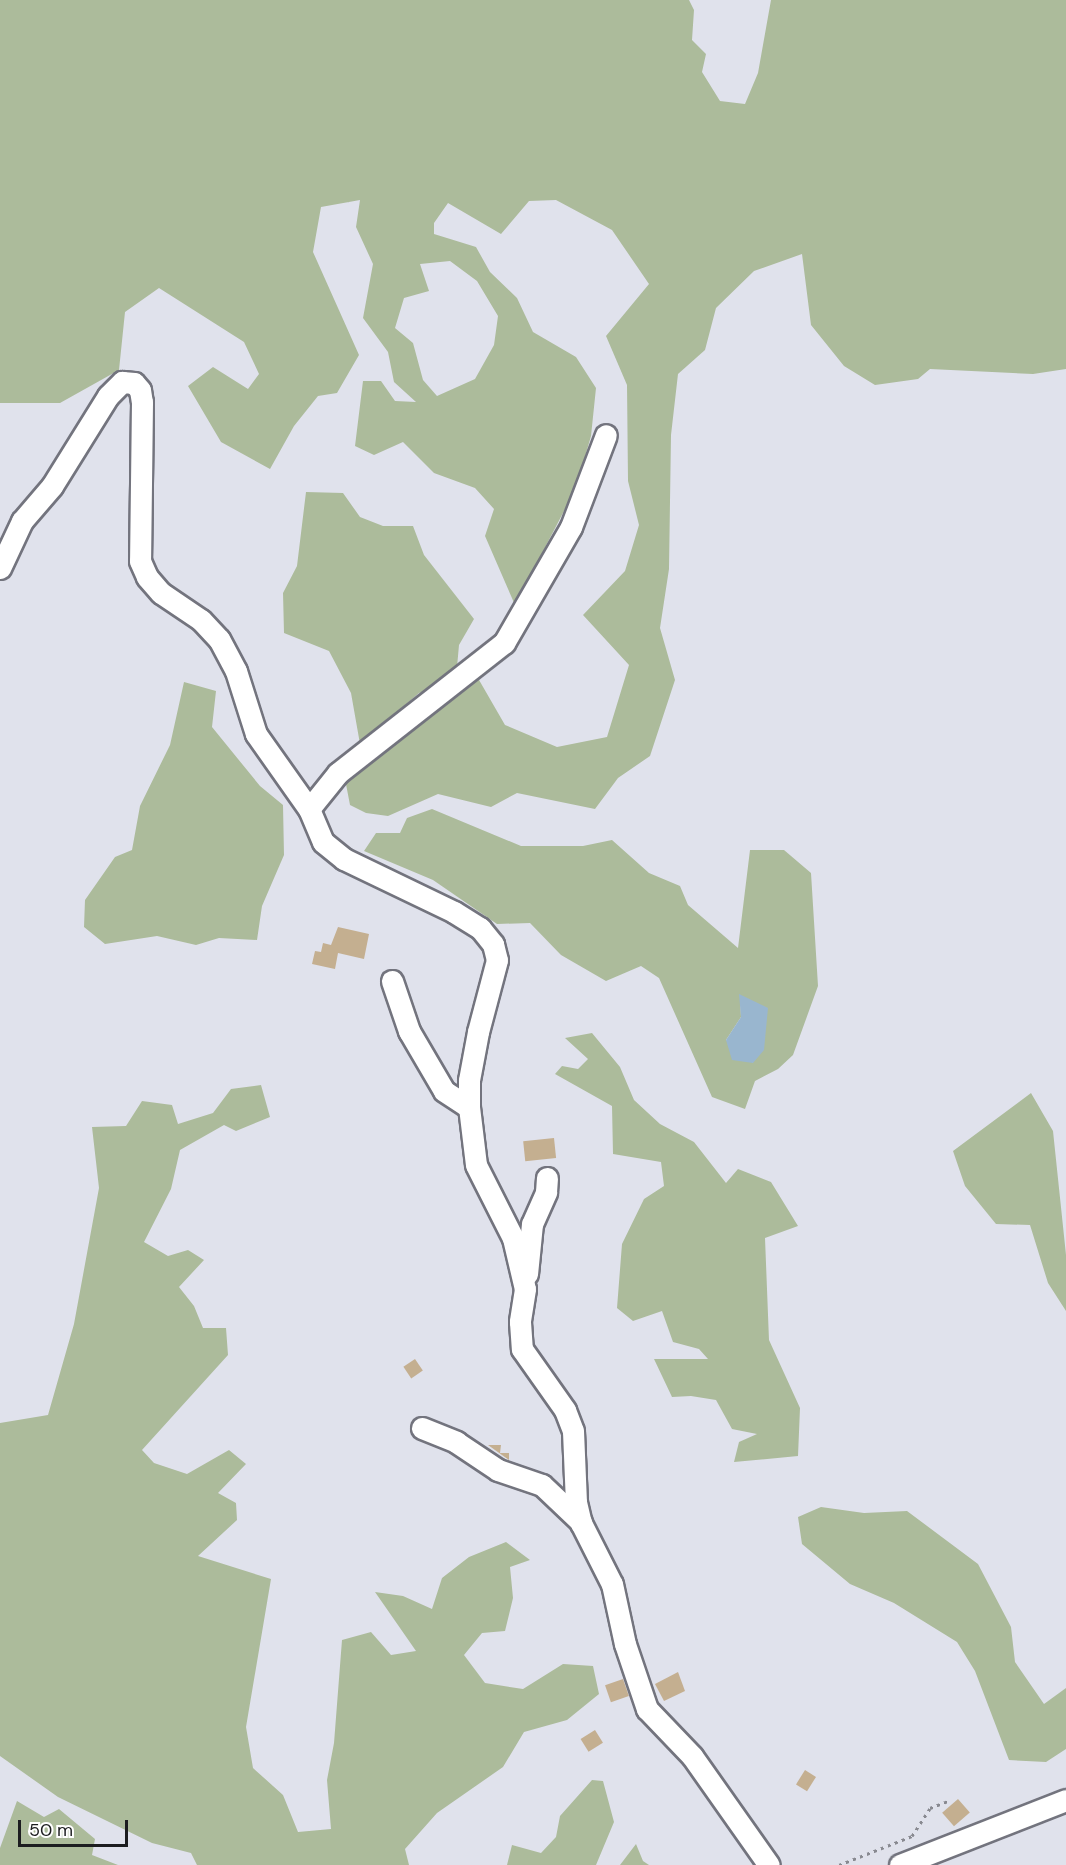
<!DOCTYPE html>
<html>
<head>
<meta charset="utf-8">
<style>
	body { margin:0 }
	#map { position:relative; width:1066px; height:1865px; overflow:hidden; background:#e0e2ec; font-family:"DM Sans",sans-serif }
	div>[style] { position:absolute }
	.forest>* { inset:0; background:#acbb9b }
	.water>* { inset:0; background:#99b6cf }
	.building>* { inset:0; background:#c4af90; transform-origin:0 0 }
	.path>* { height:3px; margin-top:-1.5px; transform-origin:0; background:repeating-linear-gradient(90deg,#888990 0 3px,transparent 0 7.5px) }
	.roads { filter:drop-shadow(2px 0 #73747e) drop-shadow(-2px 0 #73747e) drop-shadow(0 2px #73747e) drop-shadow(0 -2px #73747e) }
	.minor>* { height:21px; margin:-10.5px; padding:0 10.5px; transform-origin:10.5px; border-radius:10.5px; background:#fff }
	span { translate:-50% -50%; white-space:nowrap; text-align:center; line-height:1.15; -webkit-text-stroke:6px #fff; paint-order:stroke }
	.scale { position:absolute; left:18px; top:1820px; width:110px; height:27px; box-sizing:border-box; border:3px solid #1c1d20; border-top:0; padding-left:8px; font-size:18px; line-height:21px; white-space:nowrap; color:#1c1d20; -webkit-text-stroke:4px #fff; paint-order:stroke }
</style>
</head>
<body>
<div id="map">
	<div class="forest">
		<i style="clip-path:polygon(evenodd,0 0,689px 0,694px 10px,692px 40px,706px 54px,702px 72px,720px 101px,745px 104px,758px 73px,771px 0,1066px 0,1066px 369px,1033px 374px,930px 369px,918px 379px,875px 385px,844px 366px,811px 325px,802px 254px,754px 271px,716px 308px,705px 350px,678px 374px,671px 435px,669px 569px,660px 628px,675px 680px,650px 756px,618px 778px,595px 809px,517px 793px,491px 807px,438px 794px,388px 816px,366px 813px,350px 805px,345px 779px,475px 673px,505px 725px,557px 747px,607px 737px,629px 665px,583px 615px,625px 571px,639px 525px,628px 481px,627px 385px,606px 336px,649px 284px,612px 230px,556px 200px,529px 201px,501px 234px,448px 203px,434px 223px,434px 234px,476px 247px,490px 272px,517px 298px,533px 332px,576px 357px,596px 388px,591px 436px,576px 488px,515px 605px,485px 536px,494px 509px,475px 488px,434px 473px,403px 442px,374px 455px,355px 446px,363px 381px,381px 381px,395px 401px,416px 402px,394px 382px,388px 352px,363px 318px,373px 264px,356px 227px,360px 200px,321px 207px,313px 252px,359px 355px,337px 393px,318px 396px,294px 426px,270px 469px,221px 442px,188px 386px,213px 367px,248px 389px,259px 374px,244px 342px,159px 288px,125px 312px,119px 370px,60px 403px,0 403px,0 0,450px 261px,477px 281px,498px 316px,494px 345px,475px 379px,437px 396px,423px 380px,413px 343px,395px 328px,404px 298px,429px 291px,420px 264px,450px 261px)"></i>
		<i style="clip-path:polygon(306px 492px,343px 493px,360px 517px,383px 526px,413px 526px,424px 555px,474px 619px,459px 645px,457px 667px,450px 682px,419px 693px,360px 744px,351px 693px,329px 651px,284px 633px,283px 593px,297px 566px)"></i>
		<i style="clip-path:polygon(184px 682px,216px 691px,212px 727px,260px 786px,283px 805px,284px 855px,262px 906px,257px 940px,219px 938px,196px 945px,157px 936px,105px 944px,84px 927px,85px 900px,115px 857px,132px 850px,140px 806px,170px 745px)"></i>
		<i style="clip-path:polygon(evenodd,432px 809px,521px 846px,583px 846px,612px 840px,649px 873px,680px 886px,688px 905px,738px 948px,750px 850px,784px 850px,811px 873px,818px 986px,793px 1055px,778px 1069px,755px 1081px,745px 1109px,712px 1097px,659px 978px,641px 966px,606px 981px,561px 955px,530px 923px,497px 924px,433px 880px,364px 851px,376px 833px,400px 833px,407px 818px,432px 809px,740px 995px,753px 1063px,726px 1040px,741px 1017px,740px 995px)"></i>
		<i style="clip-path:polygon(592px 1033px,620px 1067px,634px 1100px,660px 1124px,694px 1142px,726px 1183px,738px 1169px,771px 1182px,798px 1226px,765px 1238px,769px 1340px,800px 1408px,798px 1456px,734px 1462px,739px 1442px,757px 1434px,732px 1429px,716px 1400px,691px 1396px,672px 1397px,654px 1359px,708px 1359px,699px 1349px,673px 1342px,662px 1311px,633px 1321px,617px 1308px,622px 1244px,644px 1199px,664px 1186px,661px 1162px,613px 1154px,612px 1106px,555px 1074px,562px 1066px,578px 1069px,588px 1059px,565px 1038px)"></i>
		<i style="clip-path:polygon(261px 1085px,270px 1117px,236px 1131px,224px 1125px,180px 1150px,171px 1189px,144px 1242px,168px 1256px,188px 1250px,204px 1260px,179px 1287px,194px 1306px,203px 1328px,226px 1328px,228px 1355px,142px 1450px,154px 1463px,187px 1474px,229px 1450px,246px 1464px,218px 1493px,236px 1503px,237px 1520px,198px 1556px,271px 1579px,246px 1727px,253px 1768px,283px 1795px,298px 1832px,331px 1829px,327px 1780px,334px 1743px,342px 1640px,371px 1632px,391px 1655px,416px 1651px,375px 1592px,403px 1596px,432px 1609px,442px 1578px,469px 1557px,506px 1542px,530px 1560px,510px 1567px,513px 1598px,505px 1631px,482px 1633px,464px 1655px,485px 1683px,523px 1689px,563px 1664px,593px 1666px,599px 1694px,567px 1720px,524px 1732px,503px 1767px,437px 1813px,405px 1849px,409px 1865px,197px 1865px,191px 1853px,152px 1843px,58px 1797px,0 1756px,0 1423px,48px 1415px,74px 1324px,99px 1188px,92px 1127px,126px 1126px,142px 1101px,172px 1105px,178px 1124px,213px 1113px,231px 1089px)"></i>
		<i style="clip-path:polygon(1031px 1093px,1053px 1131px,1066px 1255px,1066px 1311px,1048px 1283px,1030px 1225px,996px 1224px,965px 1186px,953px 1151px)"></i>
		<i style="clip-path:polygon(821px 1507px,864px 1513px,907px 1511px,978px 1564px,1011px 1627px,1015px 1662px,1044px 1704px,1066px 1688px,1066px 1749px,1046px 1762px,1009px 1760px,975px 1671px,957px 1642px,894px 1603px,850px 1584px,802px 1544px,798px 1517px)"></i>
		<i style="clip-path:polygon(592px 1780px,603px 1781px,614px 1822px,596px 1865px,507px 1865px,512px 1845px,541px 1853px,556px 1837px,560px 1816px)"></i>
		<i style="clip-path:polygon(17px 1801px,44px 1817px,59px 1809px,95px 1839px,92px 1855px,118px 1865px,0 1865px,0 1848px)"></i>
		<i style="clip-path:polygon(636px 1844px,643px 1861px,649px 1865px,620px 1865px)"></i>
	</div>
	<div class="water">
		<i style="clip-path:polygon(739px 994px,768px 1008px,764px 1050px,753px 1063px,732px 1060px,726px 1040px,741px 1017px)"></i>
	</div>
	<div class="building">
		<i style="clip-path:polygon(338px 927px,369px 934px,364px 959px,338px 953px,335px 969px,312px 964px,315px 951px,321px 952px,323px 943px,331px 945px)"></i>
		<i style="left:554px;top:1138px;width:20px;height:31px;rotate:84deg"></i>
		<i style="left:415px;top:1359px;width:14px;height:14px;rotate:56deg"></i>
		<i style="clip-path:polygon(488px 1445px,501px 1445px,500px 1453px,509px 1453px,509px 1460px)"></i>
		<i style="clip-path:polygon(678px 1672px,685px 1691px,664px 1701px,655px 1684px)"></i>
		<i style="left:623px;top:1679px;width:18px;height:19px;rotate:71deg"></i>
		<i style="left:595px;top:1730px;width:15px;height:17px;rotate:58deg"></i>
		<i style="left:805px;top:1770px;width:13px;height:17px;rotate:32deg"></i>
		<i style="left:958px;top:1799px;width:18px;height:21px;rotate:49deg"></i>
	</div>
	<div class="path">
		<i style="left:839px;top:1865px;width:79px;rotate:-21.7deg"></i>
		<i style="left:912px;top:1836px;width:33px;rotate:-57deg"></i>
		<i style="left:930px;top:1808px;width:19px;rotate:-21deg"></i>
	</div>
	<div class="roads">
		<div class="minor">
			<i style="left:0;top:568px;width:52px;rotate:-64.9deg"></i>
			<i style="left:22px;top:521px;width:46px;rotate:-49.4deg"></i>
			<i style="left:52px;top:486px;width:106px;rotate:-58.1deg"></i>
			<i style="left:108px;top:396px;width:20px;rotate:-45deg"></i>
			<i style="left:122px;top:382px;width:12px;rotate:5deg"></i>
			<i style="left:134px;top:383px;width:9px;rotate:49deg"></i>
			<i style="left:140px;top:390px;width:12px;rotate:81deg"></i>
			<i style="left:142px;top:402px;width:159px;rotate:90.7deg"></i>
			<i style="left:140px;top:561px;width:17px;rotate:66deg"></i>
			<i style="left:147px;top:577px;width:21px;rotate:49deg"></i>
			<i style="left:161px;top:593px;width:48px;rotate:34deg"></i>
			<i style="left:201px;top:620px;width:26px;rotate:47deg"></i>
			<i style="left:219px;top:639px;width:36px;rotate:62deg"></i>
			<i style="left:236px;top:671px;width:66px;rotate:72.4deg"></i>
			<i style="left:256px;top:734px;width:92px;rotate:54.8deg"></i>
			<i style="left:309px;top:809px;width:36px;rotate:67deg"></i>
			<i style="left:323px;top:842px;width:27px;rotate:39deg"></i>
			<i style="left:344px;top:859px;width:122px;rotate:25.7deg"></i>
			<i style="left:454px;top:912px;width:31px;rotate:32deg"></i>
			<i style="left:480px;top:928px;width:21px;rotate:51deg"></i>
			<i style="left:493px;top:944px;width:16px;rotate:76deg"></i>
			<i style="left:497px;top:960px;width:74px;rotate:104.8deg"></i>
			<i style="left:478px;top:1032px;width:49px;rotate:100.6deg"></i>
			<i style="left:469px;top:1080px;width:27px;rotate:90deg"></i>
			<i style="left:469px;top:1107px;width:58px;rotate:83.1deg"></i>
			<i style="left:476px;top:1165px;width:82px;rotate:63.1deg"></i>
			<i style="left:513px;top:1238px;width:52px;rotate:76.8deg"></i>
			<i style="left:525px;top:1289px;width:33px;rotate:99deg"></i>
			<i style="left:520px;top:1322px;width:27px;rotate:86deg"></i>
			<i style="left:522px;top:1349px;width:75px;rotate:54.8deg"></i>
			<i style="left:565px;top:1410px;width:22px;rotate:69deg"></i>
			<i style="left:573px;top:1431px;width:71px;rotate:87.6deg"></i>
			<i style="left:576px;top:1502px;width:22px;rotate:77deg"></i>
			<i style="left:581px;top:1523px;width:68px;rotate:63.1deg"></i>
			<i style="left:612px;top:1584px;width:61px;rotate:77.8deg"></i>
			<i style="left:625px;top:1644px;width:69px;rotate:71.3deg"></i>
			<i style="left:647px;top:1709px;width:65px;rotate:46.2deg"></i>
			<i style="left:692px;top:1756px;width:133px;rotate:54.8deg"></i>
			<i style="left:309px;top:809px;width:46px;rotate:-51.1deg"></i>
			<i style="left:338px;top:773px;width:211px;rotate:-38.1deg"></i>
			<i style="left:504px;top:643px;width:134px;rotate:-60deg"></i>
			<i style="left:571px;top:527px;width:98px;rotate:-69.2deg"></i>
			<i style="left:392px;top:981px;width:53px;rotate:71.2deg"></i>
			<i style="left:409px;top:1031px;width:69px;rotate:59.7deg"></i>
			<i style="left:444px;top:1091px;width:30px;rotate:33deg"></i>
			<i style="left:527px;top:1274px;width:50px;rotate:-84.3deg"></i>
			<i style="left:532px;top:1224px;width:35px;rotate:-66deg"></i>
			<i style="left:546px;top:1192px;width:14px;rotate:-86deg"></i>
			<i style="left:422px;top:1428px;width:37px;rotate:22deg"></i>
			<i style="left:456px;top:1442px;width:50px;rotate:33.7deg"></i>
			<i style="left:498px;top:1470px;width:46px;rotate:18.8deg"></i>
			<i style="left:542px;top:1485px;width:54px;rotate:43.5deg"></i>
			<i style="left:900px;top:1865px;width:178px;rotate:-21.4deg"></i>
		</div>
	</div>
	<div class="scale">50 m</div>
</div>
</body>
</html>
